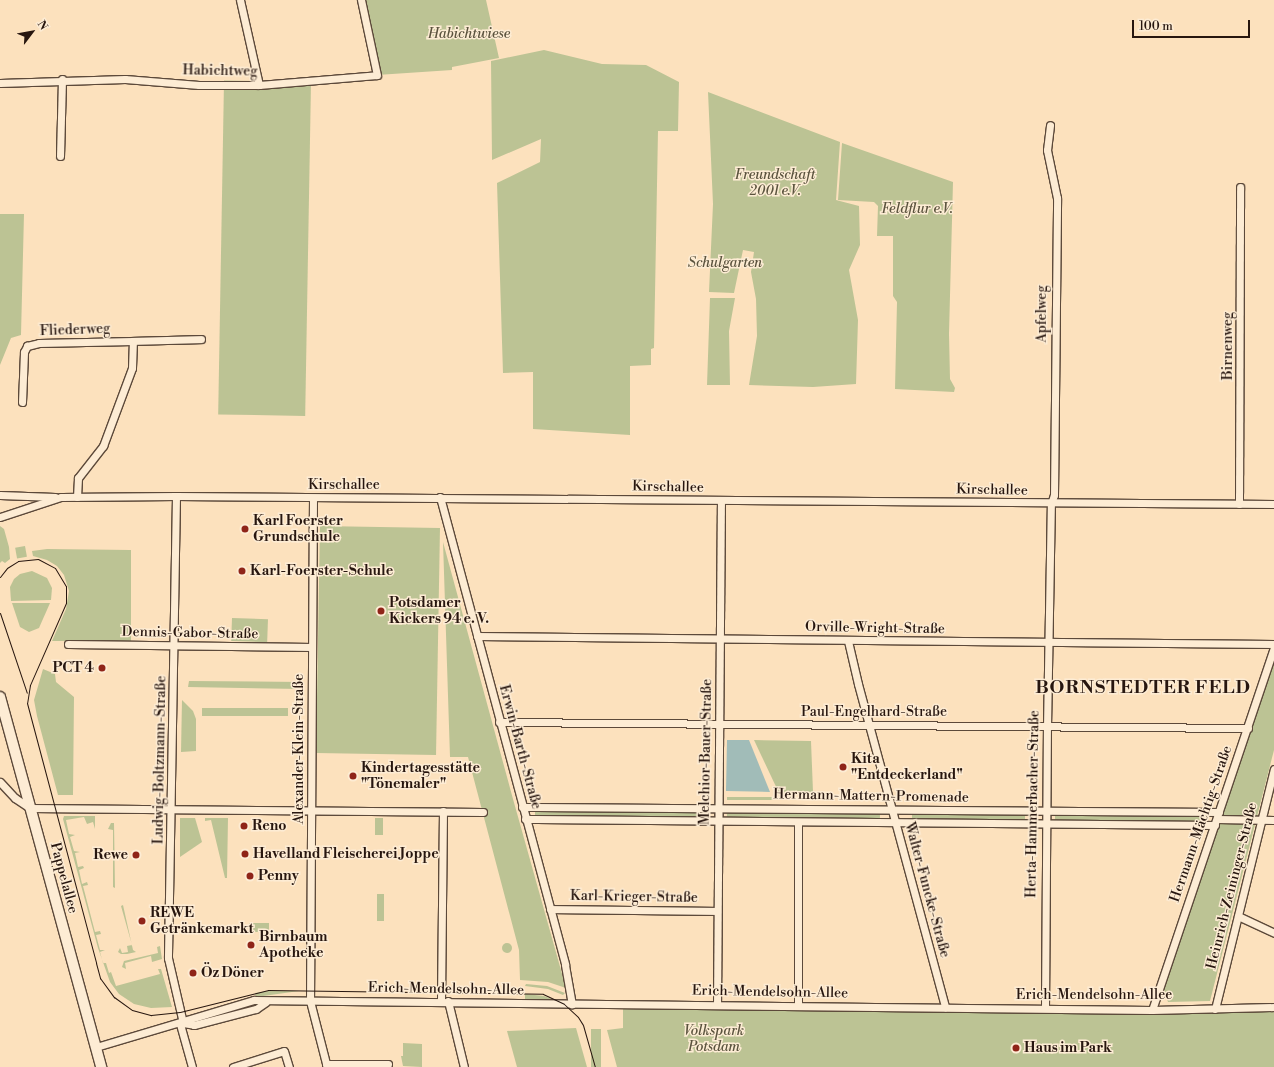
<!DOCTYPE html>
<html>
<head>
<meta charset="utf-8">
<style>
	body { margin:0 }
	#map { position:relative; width:1274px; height:1067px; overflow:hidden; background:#fce1bd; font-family:"Libre Bodoni",serif }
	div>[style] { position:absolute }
	.green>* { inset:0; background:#bcc394; transform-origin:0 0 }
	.round { border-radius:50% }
	.water>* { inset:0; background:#a1bcb8 }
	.roads { filter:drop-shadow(1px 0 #5c493a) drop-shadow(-1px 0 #5c493a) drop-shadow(0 1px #5c493a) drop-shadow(0 -1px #5c493a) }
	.street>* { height:7px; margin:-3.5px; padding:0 3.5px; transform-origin:3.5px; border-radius:3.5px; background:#fdecd4 }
	.secondary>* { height:10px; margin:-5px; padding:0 5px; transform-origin:5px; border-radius:5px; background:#fdecd4 }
	.tram>* { height:1px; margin:-0.5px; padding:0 0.5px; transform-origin:0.5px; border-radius:0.5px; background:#27160f }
	.dots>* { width:11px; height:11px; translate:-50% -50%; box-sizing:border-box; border:2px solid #fdecd4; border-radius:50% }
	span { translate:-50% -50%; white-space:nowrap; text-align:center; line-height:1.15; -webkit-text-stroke:3px #fdecd4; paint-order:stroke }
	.park-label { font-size:14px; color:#5b533e; font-style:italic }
	.street-label { font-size:14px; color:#27160f }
	.poi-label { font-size:14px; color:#27160f; font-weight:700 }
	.left { translate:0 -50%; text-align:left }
	.right { translate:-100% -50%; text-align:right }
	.district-label { font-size:18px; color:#27160f; font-weight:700; letter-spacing:1px }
	.north { position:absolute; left:12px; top:12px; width:40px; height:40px; -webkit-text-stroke:3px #fdecd4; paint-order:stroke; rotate:58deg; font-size:11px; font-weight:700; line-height:16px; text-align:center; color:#27160f }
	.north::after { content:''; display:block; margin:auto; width:14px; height:18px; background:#27160f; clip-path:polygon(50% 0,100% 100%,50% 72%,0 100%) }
	.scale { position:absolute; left:1132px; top:20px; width:118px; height:18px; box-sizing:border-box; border:2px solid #27160f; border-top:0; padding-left:5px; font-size:12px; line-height:14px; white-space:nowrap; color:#27160f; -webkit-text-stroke:3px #fdecd4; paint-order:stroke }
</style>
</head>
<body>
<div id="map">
	<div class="green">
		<i style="clip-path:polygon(361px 0,486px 0,499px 58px,452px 67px,452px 70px,377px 75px)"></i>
		<i style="clip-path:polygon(544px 50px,602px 64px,646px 65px,679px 82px,678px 131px,658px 131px,654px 348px,651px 349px,651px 365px,630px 366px,630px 435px,533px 429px,533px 372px,503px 373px,497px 183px,540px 162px,541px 139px,492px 160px,491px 61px)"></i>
		<i style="left:311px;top:82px;width:334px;height:87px;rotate:91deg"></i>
		<i style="clip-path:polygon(708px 92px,840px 142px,836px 200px,859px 206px,860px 245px,849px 270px,858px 320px,856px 384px,813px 387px,749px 385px,757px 336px,756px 299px,751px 272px,754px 252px,743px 250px,734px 293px,709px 292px,713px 204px)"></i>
		<i style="clip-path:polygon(842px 143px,953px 182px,949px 334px,950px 379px,955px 388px,954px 392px,895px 389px,897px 302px,893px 296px,893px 236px,877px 236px,878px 206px,874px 202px,838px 200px)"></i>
		<i style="clip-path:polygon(0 214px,24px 214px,21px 335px,11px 338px,0 365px)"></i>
		<i style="clip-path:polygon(710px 298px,735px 298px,729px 331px,730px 385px,707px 385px)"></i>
		<i style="clip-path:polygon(0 526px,4px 529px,9px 547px,10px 559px,5px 563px,2px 561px,0 563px)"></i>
		<i style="left:320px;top:526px;width:120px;height:227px;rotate:1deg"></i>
		<i style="clip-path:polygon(443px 542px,513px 799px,566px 988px,548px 982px,520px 980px,519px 950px,468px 757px,450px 757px)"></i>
		<i style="left:25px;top:546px;width:11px;height:10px;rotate:80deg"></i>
		<i style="clip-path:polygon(47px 549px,131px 550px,131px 641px,52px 641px,66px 609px,69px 591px,64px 575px,57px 566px,47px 560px,33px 556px,32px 551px)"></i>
		<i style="clip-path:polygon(32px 571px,47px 578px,52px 588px,51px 600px,11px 601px,10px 587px,14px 579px,20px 574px)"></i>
		<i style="clip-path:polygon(12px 603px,50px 603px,39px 628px,29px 632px,20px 627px)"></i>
		<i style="left:232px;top:618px;width:36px;height:23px;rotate:2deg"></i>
		<i style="clip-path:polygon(1274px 659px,1274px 750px,1210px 1001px,1168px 1002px,1164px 989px)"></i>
		<i style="clip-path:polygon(43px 669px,55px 674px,56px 682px,74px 697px,73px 795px,58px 795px,37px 716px,34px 700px)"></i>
		<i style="clip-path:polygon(189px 681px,302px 682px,301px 689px,188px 687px)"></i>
		<i style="clip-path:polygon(182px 700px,193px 711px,196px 719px,196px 751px,181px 752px)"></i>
		<i style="left:202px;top:708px;width:86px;height:8px"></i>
		<i style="clip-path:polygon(754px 740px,811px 741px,813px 792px,779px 793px)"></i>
		<i style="left:727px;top:797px;width:46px;height:3px"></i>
		<i style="left:535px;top:809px;width:171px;height:7px"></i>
		<i style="left:727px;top:811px;width:153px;height:6px;rotate:1deg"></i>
		<i style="clip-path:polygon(912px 812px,1025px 814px,1025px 820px,912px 819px)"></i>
		<i style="clip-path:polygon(1055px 814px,1156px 815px,1204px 815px,1203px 822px,1055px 820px)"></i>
		<i style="clip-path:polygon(64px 816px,95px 816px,95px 829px,93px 822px,87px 824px,84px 817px,66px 820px,69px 834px,75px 835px,70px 837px,74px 851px,80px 852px,75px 853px,78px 867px,83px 866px,84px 868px,79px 870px,82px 884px,87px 882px,88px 885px,83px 886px,95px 932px,100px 931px,101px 934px,96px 935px,100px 950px,105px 950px,100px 952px,103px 963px,106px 963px,109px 973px,111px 972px,116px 986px,160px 974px,158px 969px,161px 969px,172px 1007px,151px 1008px,134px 1004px,119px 994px,110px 982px,98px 948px,63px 819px)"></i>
		<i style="clip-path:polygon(180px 818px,195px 818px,202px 842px,180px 857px)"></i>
		<i style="clip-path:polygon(205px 818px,228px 818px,227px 878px,225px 878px,211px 820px,205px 821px)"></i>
		<i style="left:375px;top:818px;width:8px;height:17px"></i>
		<i style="clip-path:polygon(111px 823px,114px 823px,115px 888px,113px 887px,113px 830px,108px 829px)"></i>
		<i style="left:377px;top:894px;width:7px;height:27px"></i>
		<i style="clip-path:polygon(123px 905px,133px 950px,136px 952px,127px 954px,121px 954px,118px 952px,120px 948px,122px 953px,128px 952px,127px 946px,132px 945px,121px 906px)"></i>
		<i style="left:249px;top:923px;width:20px;height:9px"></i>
		<i class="round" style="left:502px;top:943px;width:10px;height:10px"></i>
		<i style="clip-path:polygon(160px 946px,162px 959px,152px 962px,151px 956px,125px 963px,126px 969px,122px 967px,124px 961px,158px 953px,157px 947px)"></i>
		<i style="clip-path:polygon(526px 984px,547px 986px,565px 993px,563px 995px,548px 989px,525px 986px)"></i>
		<i style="clip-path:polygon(268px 991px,299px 991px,256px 997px,255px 993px)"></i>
		<i style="clip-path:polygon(525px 994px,544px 996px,552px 999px,525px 999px)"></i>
		<i style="left:253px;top:1004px;width:3px;height:60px;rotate:72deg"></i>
		<i style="clip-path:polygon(623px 1009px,1274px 1012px,1274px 1067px,617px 1067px,607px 1030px,623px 1028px)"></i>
		<i style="clip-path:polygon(576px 1028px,587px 1067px,517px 1067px,507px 1031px)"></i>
		<i style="left:591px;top:1029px;width:10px;height:40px"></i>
		<i style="clip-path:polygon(403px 1043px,422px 1044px,422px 1067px,403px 1066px,401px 1056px,403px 1056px)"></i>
	</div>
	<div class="water">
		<i style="clip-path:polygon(727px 740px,749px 740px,770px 792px,726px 791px)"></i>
	</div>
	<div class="roads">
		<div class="street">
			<i style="left:240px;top:0;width:87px;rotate:77.4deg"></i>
			<i style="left:0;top:83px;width:125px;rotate:-1.8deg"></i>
			<i style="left:125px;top:79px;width:74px;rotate:4.6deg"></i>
			<i style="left:199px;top:85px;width:60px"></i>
			<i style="left:259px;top:85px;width:118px;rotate:-4.8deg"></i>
			<i style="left:377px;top:75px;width:77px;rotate:-102deg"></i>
			<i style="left:60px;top:156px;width:77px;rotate:-88.5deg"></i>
			<i style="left:22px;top:402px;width:50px;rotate:-87.7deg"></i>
			<i style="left:24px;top:352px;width:7px;rotate:-63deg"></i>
			<i style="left:27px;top:346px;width:12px;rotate:-14deg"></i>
			<i style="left:39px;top:343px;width:94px;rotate:-1.2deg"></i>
			<i style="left:0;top:495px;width:55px;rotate:2.1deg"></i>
			<i style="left:176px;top:496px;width:462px;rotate:91deg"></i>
			<i style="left:168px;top:958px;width:67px;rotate:77deg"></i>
			<i style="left:77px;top:497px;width:19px;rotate:-87deg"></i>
			<i style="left:78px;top:478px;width:41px;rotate:-52deg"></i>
			<i style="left:103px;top:446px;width:83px;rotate:-69.6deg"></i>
			<i style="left:132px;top:368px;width:27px;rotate:-88deg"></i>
			<i style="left:133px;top:341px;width:68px;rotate:-1.7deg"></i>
			<i style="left:440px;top:497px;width:484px;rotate:75deg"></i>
			<i style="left:565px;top:965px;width:40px;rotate:80deg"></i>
			<i style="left:313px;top:498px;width:503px;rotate:90.34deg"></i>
			<i style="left:310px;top:1001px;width:68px;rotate:75.6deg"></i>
			<i style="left:1239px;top:504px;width:317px;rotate:-89.8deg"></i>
			<i style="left:0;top:517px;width:64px;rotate:-18.2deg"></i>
			<i style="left:61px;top:497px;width:115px;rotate:-0.5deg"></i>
			<i style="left:176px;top:496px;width:1098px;rotate:0.42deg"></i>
			<i style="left:477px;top:636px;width:797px;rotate:0.58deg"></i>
			<i style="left:848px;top:641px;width:44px;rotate:76.9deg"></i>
			<i style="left:858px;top:684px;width:335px;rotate:74.9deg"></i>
			<i style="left:68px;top:644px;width:244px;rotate:0.7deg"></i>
			<i style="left:499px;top:722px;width:749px;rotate:0.46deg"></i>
			<i style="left:0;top:782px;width:22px;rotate:47deg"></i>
			<i style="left:15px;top:798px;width:18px;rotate:34deg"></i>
			<i style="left:30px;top:808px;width:453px;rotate:0.5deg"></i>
			<i style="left:522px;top:807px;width:697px;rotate:0.41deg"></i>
			<i style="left:525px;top:819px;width:690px;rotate:0.5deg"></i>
			<i style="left:1217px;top:819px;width:57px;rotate:1deg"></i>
			<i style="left:550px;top:909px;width:167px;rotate:0.7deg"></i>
			<i style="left:1238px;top:916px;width:40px;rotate:25deg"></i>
			<i style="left:441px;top:1001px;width:190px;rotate:-89.4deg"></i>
			<i style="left:448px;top:1001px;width:68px;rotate:76.4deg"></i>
			<i style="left:717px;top:1005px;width:504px;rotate:-89.55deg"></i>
			<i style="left:798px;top:1005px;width:182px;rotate:-90deg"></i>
			<i style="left:1045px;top:1008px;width:281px;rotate:-89.6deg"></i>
			<i style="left:1047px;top:727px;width:223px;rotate:-89deg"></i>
			<i style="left:1051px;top:504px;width:9px;rotate:-72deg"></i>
			<i style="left:1054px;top:495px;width:297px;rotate:-89.4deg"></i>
			<i style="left:1057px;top:198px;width:49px;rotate:-101.8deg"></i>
			<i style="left:1047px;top:150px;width:25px;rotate:-83deg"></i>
			<i style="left:1215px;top:1009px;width:247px;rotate:-76.2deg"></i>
			<i style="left:1152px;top:1010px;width:382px;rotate:-71.4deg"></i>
			<i style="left:183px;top:1023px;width:11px;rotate:10deg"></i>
			<i style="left:194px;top:1025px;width:64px;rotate:-14.5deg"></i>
			<i style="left:256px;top:1009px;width:12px;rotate:-35deg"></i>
			<i style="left:180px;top:1024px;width:45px;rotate:74.4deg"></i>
			<i style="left:96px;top:1047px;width:165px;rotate:-16.6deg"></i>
			<i style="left:254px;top:1000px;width:898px;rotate:0.64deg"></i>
			<i style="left:1152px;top:1010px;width:122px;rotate:-1.4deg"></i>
			<i style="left:326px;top:1064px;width:62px"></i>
			<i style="left:233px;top:1067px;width:53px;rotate:-17.4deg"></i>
			<i style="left:284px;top:1051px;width:17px;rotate:73deg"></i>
		</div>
		<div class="secondary">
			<i style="left:0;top:697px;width:384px;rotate:74.7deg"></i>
		</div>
	</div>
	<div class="tram">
		<i style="left:0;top:577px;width:11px;rotate:-52deg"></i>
		<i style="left:7px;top:568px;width:13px;rotate:-32deg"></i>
		<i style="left:18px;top:561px;width:20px;rotate:-6deg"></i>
		<i style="left:38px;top:559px;width:19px;rotate:28deg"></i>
		<i style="left:55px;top:568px;width:21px;rotate:59deg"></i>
		<i style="left:66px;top:586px;width:17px;rotate:90deg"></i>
		<i style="left:66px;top:603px;width:90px;rotate:113.7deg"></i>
		<i style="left:30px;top:685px;width:18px;rotate:99deg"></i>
		<i style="left:27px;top:703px;width:269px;rotate:75.1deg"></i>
		<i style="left:96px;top:963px;width:16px;rotate:75deg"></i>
		<i style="left:100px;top:978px;width:24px;rotate:54deg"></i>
		<i style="left:114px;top:997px;width:22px;rotate:36deg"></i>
		<i style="left:132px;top:1010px;width:20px;rotate:15deg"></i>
		<i style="left:151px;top:1015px;width:29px;rotate:-6deg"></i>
		<i style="left:180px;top:1012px;width:91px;rotate:-14deg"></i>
		<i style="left:268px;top:990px;width:275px;rotate:0.8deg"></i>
		<i style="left:543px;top:994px;width:23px;rotate:25deg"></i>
		<i style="left:564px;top:1004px;width:19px;rotate:43deg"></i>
		<i style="left:578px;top:1017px;width:9px;rotate:58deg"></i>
		<i style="left:583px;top:1025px;width:44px;rotate:74.1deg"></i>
		<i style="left:0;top:613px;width:84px;rotate:71.4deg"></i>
	</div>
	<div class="dots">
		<i style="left:245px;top:529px;background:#8f2418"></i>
		<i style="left:242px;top:571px;background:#8f2418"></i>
		<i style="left:381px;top:611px;background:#8f2418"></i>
		<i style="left:102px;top:668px;background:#8f2418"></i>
		<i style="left:843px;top:767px;background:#8f2418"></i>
		<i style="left:353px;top:776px;background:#8f2418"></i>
		<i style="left:244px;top:826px;background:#8f2418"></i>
		<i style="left:245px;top:854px;background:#8f2418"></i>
		<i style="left:136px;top:855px;background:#8f2418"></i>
		<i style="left:250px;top:876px;background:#8f2418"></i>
		<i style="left:142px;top:921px;background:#8f2418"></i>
		<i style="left:251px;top:945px;background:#8f2418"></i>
		<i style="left:193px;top:973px;background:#8f2418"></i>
		<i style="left:1016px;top:1048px;background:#8f2418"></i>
	</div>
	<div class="park-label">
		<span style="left:469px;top:34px">Habichtwiese</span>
		<span style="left:775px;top:183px">Freundschaft<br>2001 e.V.</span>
		<span style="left:917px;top:209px">Feldflur e.V.</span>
		<span style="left:725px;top:263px">Schulgarten</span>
		<span style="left:714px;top:1039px">Volkspark<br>Potsdam</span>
	</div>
	<div class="street-label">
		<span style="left:220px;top:71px;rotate:1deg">Habichtweg</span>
		<span style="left:1042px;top:314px;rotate:-90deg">Apfelweg</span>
		<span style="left:75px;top:330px;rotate:-2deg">Fliederweg</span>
		<span style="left:1228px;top:346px;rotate:-90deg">Birnenweg</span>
		<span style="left:344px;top:485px">Kirschallee</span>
		<span style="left:668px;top:487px;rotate:1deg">Kirschallee</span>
		<span style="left:992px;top:490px;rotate:1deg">Kirschallee</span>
		<span style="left:875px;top:628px;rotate:1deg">Orville-Wright-Straße</span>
		<span style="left:190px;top:633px;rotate:1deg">Dennis-Gabor-Straße</span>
		<span style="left:874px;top:712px">Paul-Engelhard-Straße</span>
		<span style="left:520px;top:747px;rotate:75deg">Erwin-Barth-Straße</span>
		<span style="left:299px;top:749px;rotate:-90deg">Alexander-Klein-Straße</span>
		<span style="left:706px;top:752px;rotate:-89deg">Melchior-Bauer-Straße</span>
		<span style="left:160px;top:760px;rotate:-89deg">Ludwig-Boltzmann-Straße</span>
		<span style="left:871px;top:796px;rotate:1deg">Hermann-Mattern-Promenade</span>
		<span style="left:1033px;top:804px;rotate:-89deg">Herta-Hammerbacher-Straße</span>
		<span style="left:1201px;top:824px;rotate:-71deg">Hermann-Mächtig-Straße</span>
		<span style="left:64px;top:878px;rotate:75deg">Pappelallee</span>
		<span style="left:1232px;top:886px;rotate:-76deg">Heinrich-Zeininger-Straße</span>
		<span style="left:927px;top:890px;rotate:75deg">Walter-Funcke-Straße</span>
		<span style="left:634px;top:897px;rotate:1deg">Karl-Krieger-Straße</span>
		<span style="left:446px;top:989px;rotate:1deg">Erich-Mendelsohn-Allee</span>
		<span style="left:770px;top:992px;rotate:1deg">Erich-Mendelsohn-Allee</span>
		<span style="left:1094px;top:995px">Erich-Mendelsohn-Allee</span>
	</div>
	<div class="poi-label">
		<span class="left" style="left:253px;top:529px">Karl Foerster<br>Grundschule</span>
		<span class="left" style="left:250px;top:571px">Karl-Foerster-Schule</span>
		<span class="left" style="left:389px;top:611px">Potsdamer<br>Kickers 94 e. V.</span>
		<span class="right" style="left:94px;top:668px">PCT 4</span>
		<span class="left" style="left:851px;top:767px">Kita<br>"Entdeckerland"</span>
		<span class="left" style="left:361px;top:776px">Kindertagesstätte<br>"Tönemaler"</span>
		<span class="left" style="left:252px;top:826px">Reno</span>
		<span class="left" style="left:253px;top:854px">Havelland Fleischerei Joppe</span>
		<span class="right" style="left:128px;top:855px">Rewe</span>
		<span class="left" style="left:258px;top:876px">Penny</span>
		<span class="left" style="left:150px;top:921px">REWE<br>Getränkemarkt</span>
		<span class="left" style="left:259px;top:945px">Birnbaum<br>Apotheke</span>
		<span class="left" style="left:201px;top:973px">Öz Döner</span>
		<span class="left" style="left:1024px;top:1048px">Haus im Park</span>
	</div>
	<div class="district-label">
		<span style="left:1143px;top:688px">BORNSTEDTER FELD</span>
	</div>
	<div class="north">N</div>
	<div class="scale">100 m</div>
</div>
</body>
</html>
